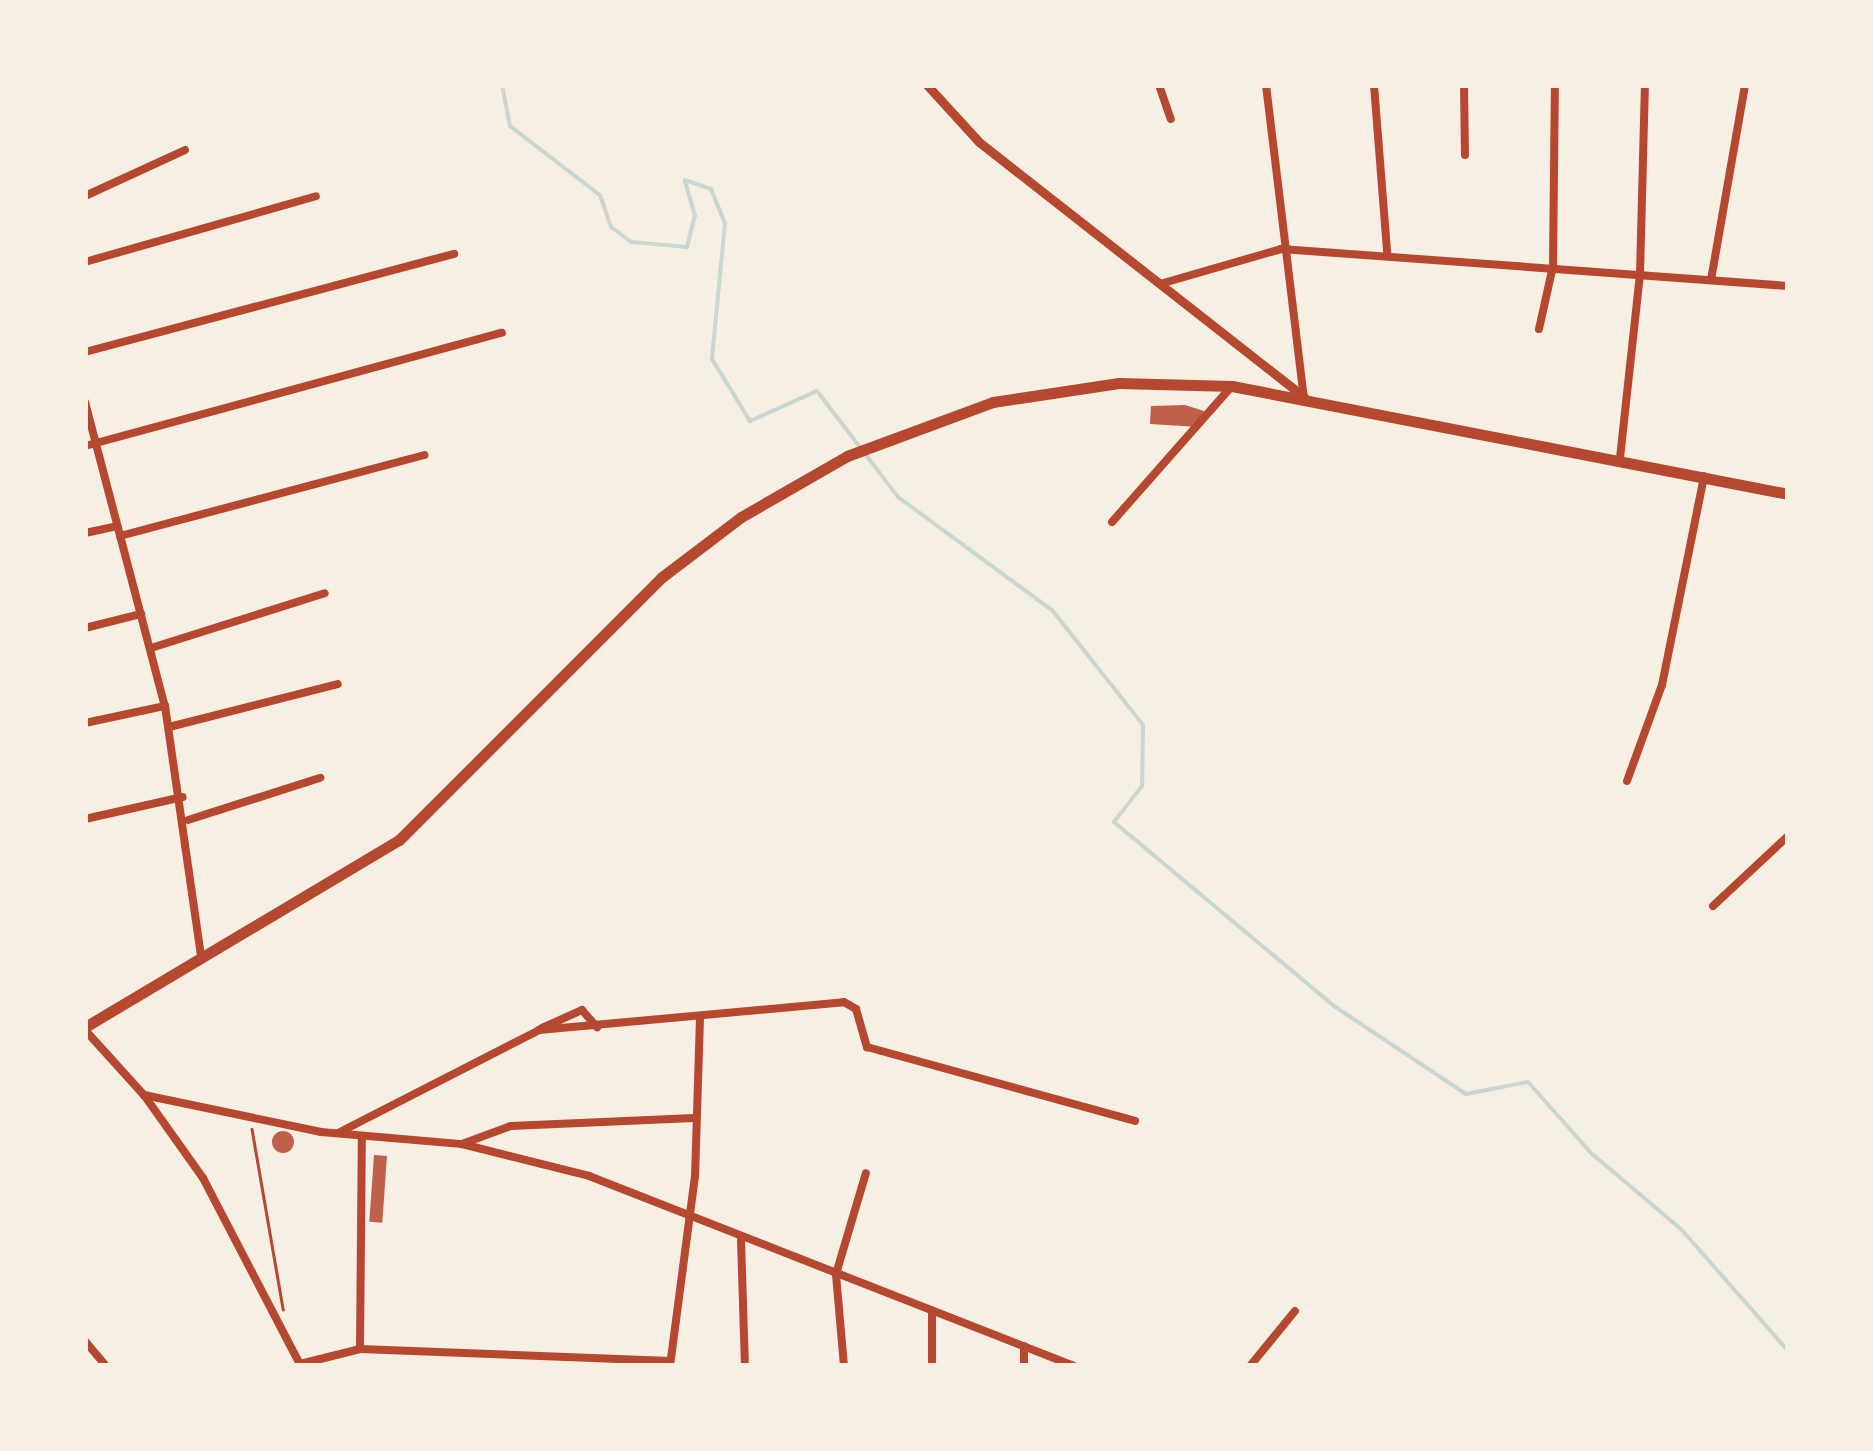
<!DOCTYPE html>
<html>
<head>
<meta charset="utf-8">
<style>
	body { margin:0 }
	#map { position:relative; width:1873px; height:1451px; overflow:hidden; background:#f6efe4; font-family:Quicksand,sans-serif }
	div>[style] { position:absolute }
	.stream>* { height:4px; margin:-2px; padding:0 2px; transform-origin:2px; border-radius:2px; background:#c9d6d2 }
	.building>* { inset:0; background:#bf614a; transform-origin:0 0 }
	.round { border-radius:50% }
	.path>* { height:2.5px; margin:-1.25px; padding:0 1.25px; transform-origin:1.25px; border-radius:1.25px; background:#b5482f }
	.minor>* { height:8px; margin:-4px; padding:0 4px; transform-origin:4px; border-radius:4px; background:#b5482f }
	.tertiary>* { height:9px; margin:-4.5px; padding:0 4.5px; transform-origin:4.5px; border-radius:4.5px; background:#b5482f }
	.trunk>* { height:11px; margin:-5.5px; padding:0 5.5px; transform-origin:5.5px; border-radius:5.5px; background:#b5482f }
	span { translate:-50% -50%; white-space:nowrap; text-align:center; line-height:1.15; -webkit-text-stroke:10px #f6efe4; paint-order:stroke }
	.frame { position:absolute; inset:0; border:88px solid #f6efe4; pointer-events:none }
</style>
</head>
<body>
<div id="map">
	<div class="stream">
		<i style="left:502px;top:85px;width:42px;rotate:79deg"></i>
		<i style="left:510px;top:126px;width:113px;rotate:37.5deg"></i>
		<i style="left:600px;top:195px;width:34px;rotate:71deg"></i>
		<i style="left:611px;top:227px;width:26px;rotate:36deg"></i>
		<i style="left:632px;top:242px;width:55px;rotate:5.2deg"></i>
		<i style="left:687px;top:247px;width:32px;rotate:-76deg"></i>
		<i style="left:695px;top:216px;width:37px;rotate:-106deg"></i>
		<i style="left:685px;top:180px;width:28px;rotate:19deg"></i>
		<i style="left:711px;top:189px;width:37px;rotate:68deg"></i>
		<i style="left:725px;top:223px;width:137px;rotate:95.5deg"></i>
		<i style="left:712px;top:359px;width:73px;rotate:58.5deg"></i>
		<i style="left:750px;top:421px;width:73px;rotate:-24.1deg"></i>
		<i style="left:817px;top:391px;width:133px;rotate:52.6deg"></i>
		<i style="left:898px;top:497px;width:191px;rotate:36.3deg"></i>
		<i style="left:1052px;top:610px;width:147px;rotate:51.6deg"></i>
		<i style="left:1143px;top:725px;width:61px;rotate:90.9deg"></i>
		<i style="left:1142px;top:786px;width:46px;rotate:127.9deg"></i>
		<i style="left:1114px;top:822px;width:287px;rotate:39.9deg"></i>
		<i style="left:1334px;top:1006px;width:159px;rotate:33.7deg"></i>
		<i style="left:1466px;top:1094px;width:63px;rotate:-11deg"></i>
		<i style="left:1528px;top:1082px;width:95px;rotate:48.4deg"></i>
		<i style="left:1591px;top:1153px;width:118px;rotate:40.2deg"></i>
		<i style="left:1681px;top:1229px;width:162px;rotate:48.7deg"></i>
	</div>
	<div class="building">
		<i style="clip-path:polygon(1185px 405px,1204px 411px,1199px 427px,1150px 424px,1151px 406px)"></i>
		<i class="round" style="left:272px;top:1131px;width:22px;height:22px"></i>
		<i style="left:374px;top:1155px;width:13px;height:67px;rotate:4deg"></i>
	</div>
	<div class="path">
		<i style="left:252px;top:1129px;width:183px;rotate:80.2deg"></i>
	</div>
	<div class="minor">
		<i style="left:1159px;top:85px;width:36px;rotate:71deg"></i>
		<i style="left:1266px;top:85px;width:314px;rotate:83.1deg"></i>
		<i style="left:1374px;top:85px;width:168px;rotate:85.5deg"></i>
		<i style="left:1464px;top:85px;width:70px;rotate:89.2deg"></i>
		<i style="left:85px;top:196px;width:110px;rotate:-24.7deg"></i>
		<i style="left:85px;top:262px;width:240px;rotate:-15.9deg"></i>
		<i style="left:1711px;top:280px;width:198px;rotate:-80.1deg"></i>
		<i style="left:1160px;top:284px;width:126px;rotate:-16.1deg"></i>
		<i style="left:1281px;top:249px;width:508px;rotate:4.17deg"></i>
		<i style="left:1539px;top:329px;width:65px;rotate:-77.5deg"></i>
		<i style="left:1553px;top:266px;width:181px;rotate:-89.4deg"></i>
		<i style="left:85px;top:352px;width:382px;rotate:-14.9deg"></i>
		<i style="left:85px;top:402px;width:314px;rotate:75.3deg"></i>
		<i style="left:165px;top:706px;width:254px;rotate:81.8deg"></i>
		<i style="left:85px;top:446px;width:432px;rotate:-15.2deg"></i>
		<i style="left:1620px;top:458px;width:185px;rotate:-83.8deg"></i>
		<i style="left:1640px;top:274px;width:189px;rotate:-88.5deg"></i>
		<i style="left:1112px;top:522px;width:181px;rotate:-48.6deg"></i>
		<i style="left:85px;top:533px;width:33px;rotate:-12deg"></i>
		<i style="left:120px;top:536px;width:315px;rotate:-14.9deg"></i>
		<i style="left:85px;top:628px;width:58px;rotate:-14deg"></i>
		<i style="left:151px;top:648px;width:182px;rotate:-17.5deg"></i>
		<i style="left:85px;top:723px;width:82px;rotate:-12deg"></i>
		<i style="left:169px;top:727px;width:174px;rotate:-14.3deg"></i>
		<i style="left:1627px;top:781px;width:102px;rotate:-70deg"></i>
		<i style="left:1662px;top:685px;width:213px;rotate:-78.6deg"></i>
		<i style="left:85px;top:819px;width:100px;rotate:-12.7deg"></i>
		<i style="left:188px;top:820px;width:139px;rotate:-17.7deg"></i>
		<i style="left:1713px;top:906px;width:103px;rotate:-43deg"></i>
		<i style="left:542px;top:1028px;width:44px;rotate:-24.2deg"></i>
		<i style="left:582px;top:1010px;width:23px;rotate:49deg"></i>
		<i style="left:85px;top:1030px;width:88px;rotate:47.8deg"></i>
		<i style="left:144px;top:1095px;width:181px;rotate:11.8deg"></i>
		<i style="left:321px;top:1132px;width:142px;rotate:4.9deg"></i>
		<i style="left:462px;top:1144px;width:131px;rotate:14.1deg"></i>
		<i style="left:589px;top:1176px;width:521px;rotate:21.39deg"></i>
		<i style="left:144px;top:1095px;width:102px;rotate:54.6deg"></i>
		<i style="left:203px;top:1178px;width:212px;rotate:62.5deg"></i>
		<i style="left:340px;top:1132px;width:224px;rotate:-27.1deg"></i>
		<i style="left:539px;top:1030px;width:306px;rotate:-5.2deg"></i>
		<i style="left:844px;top:1002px;width:14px;rotate:30deg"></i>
		<i style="left:856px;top:1009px;width:40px;rotate:74deg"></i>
		<i style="left:867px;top:1047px;width:278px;rotate:15.4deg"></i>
		<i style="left:462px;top:1144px;width:52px;rotate:-20.2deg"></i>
		<i style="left:511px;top:1126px;width:183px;rotate:-2.5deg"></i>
		<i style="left:741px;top:1240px;width:126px;rotate:88.2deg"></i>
		<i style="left:85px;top:1341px;width:33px;rotate:50deg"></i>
		<i style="left:1024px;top:1346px;width:20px;rotate:90deg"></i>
		<i style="left:360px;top:1349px;width:213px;rotate:-89.5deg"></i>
		<i style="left:300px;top:1364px;width:62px;rotate:-14deg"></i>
		<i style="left:360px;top:1349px;width:310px;rotate:2.2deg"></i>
		<i style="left:670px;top:1366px;width:191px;rotate:-82.5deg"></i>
		<i style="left:695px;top:1177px;width:159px;rotate:-88.2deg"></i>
		<i style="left:844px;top:1366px;width:92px;rotate:-95deg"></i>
		<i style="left:836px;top:1274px;width:105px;rotate:-73.5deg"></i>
		<i style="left:932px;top:1366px;width:53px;rotate:-90deg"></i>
		<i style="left:1250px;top:1366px;width:71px;rotate:-50.7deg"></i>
	</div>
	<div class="tertiary">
		<i style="left:927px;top:85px;width:77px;rotate:47.6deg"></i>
		<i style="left:979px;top:142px;width:413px;rotate:38.1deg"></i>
	</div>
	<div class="trunk">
		<i style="left:85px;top:1027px;width:365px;rotate:-30.8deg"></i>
		<i style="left:399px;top:840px;width:372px;rotate:-45deg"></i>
		<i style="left:662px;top:577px;width:99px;rotate:-37.2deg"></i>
		<i style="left:741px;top:517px;width:122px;rotate:-29.9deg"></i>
		<i style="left:847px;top:456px;width:156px;rotate:-20.3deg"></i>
		<i style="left:993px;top:402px;width:127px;rotate:-8.6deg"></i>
		<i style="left:1119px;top:383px;width:113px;rotate:1.5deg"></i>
		<i style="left:1232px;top:386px;width:566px;rotate:10.99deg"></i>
	</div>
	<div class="frame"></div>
</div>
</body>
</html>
